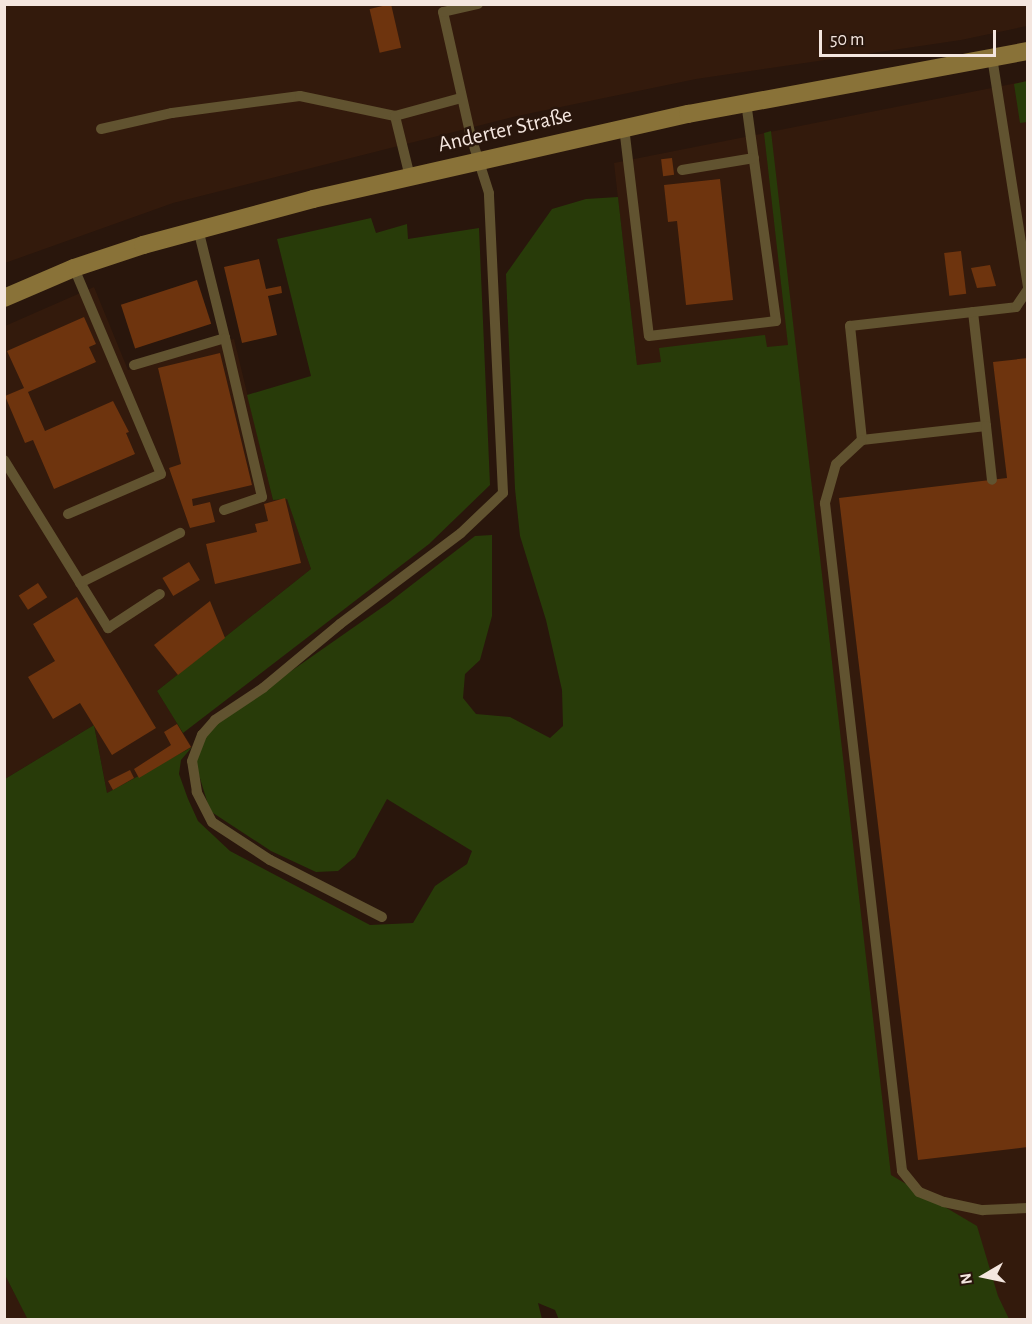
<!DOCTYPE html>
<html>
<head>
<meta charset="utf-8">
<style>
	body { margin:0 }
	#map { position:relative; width:1032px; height:1324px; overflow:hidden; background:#29160c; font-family:"Alegreya Sans",sans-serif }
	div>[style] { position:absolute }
	.built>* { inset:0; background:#331a0c }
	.green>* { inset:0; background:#283b09 }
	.building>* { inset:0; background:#6e340e; transform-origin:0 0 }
	.lane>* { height:10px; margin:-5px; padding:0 5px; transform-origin:5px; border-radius:5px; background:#615330 }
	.secondary>* { height:18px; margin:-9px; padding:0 9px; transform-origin:9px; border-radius:9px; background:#897238 }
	span { translate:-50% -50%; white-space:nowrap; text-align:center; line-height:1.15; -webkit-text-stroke:5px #29160c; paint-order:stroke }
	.street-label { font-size:22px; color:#f4e6df }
	.frame { position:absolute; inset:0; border:6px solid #f4e6df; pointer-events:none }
	.north { position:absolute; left:954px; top:1246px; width:60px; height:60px; -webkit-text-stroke:4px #29160c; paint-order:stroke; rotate:261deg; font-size:16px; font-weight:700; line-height:24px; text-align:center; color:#f4e6df }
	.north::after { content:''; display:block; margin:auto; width:21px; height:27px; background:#f4e6df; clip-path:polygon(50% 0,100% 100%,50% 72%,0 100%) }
	.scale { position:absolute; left:819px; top:30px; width:177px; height:27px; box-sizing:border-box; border:3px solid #f4e6df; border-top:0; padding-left:8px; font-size:18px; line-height:21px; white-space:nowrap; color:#f4e6df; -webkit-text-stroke:4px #29160c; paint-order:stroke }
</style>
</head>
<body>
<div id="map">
	<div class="built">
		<i style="clip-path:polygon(5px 5px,1027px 5px,1027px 26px,961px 40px,696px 79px,517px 116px,173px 203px,5px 263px)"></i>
		<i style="clip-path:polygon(1027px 81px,1027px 1319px,907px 1319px,767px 347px,637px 366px,614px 163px)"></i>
		<i style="clip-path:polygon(94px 287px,128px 370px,234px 339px,273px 500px,287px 498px,311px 569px,157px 691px,192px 747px,107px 793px,94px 725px,5px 779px,5px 326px)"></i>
		<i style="clip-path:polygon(4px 1275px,5px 1275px,28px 1319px,5px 1319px)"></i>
	</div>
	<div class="green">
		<i style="clip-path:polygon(1027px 81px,1027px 122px,1020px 123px,1014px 84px)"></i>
		<i style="clip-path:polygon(771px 131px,891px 1175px,977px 1226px,998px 1296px,1009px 1319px,559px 1320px,555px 1310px,538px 1303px,542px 1319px,28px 1320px,5px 1275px,5px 779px,94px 725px,107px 793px,192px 747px,181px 760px,179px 774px,188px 799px,198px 821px,230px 851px,370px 925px,413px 923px,435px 886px,467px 864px,472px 851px,387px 799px,355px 857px,338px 871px,316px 872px,271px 851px,210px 811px,195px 762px,208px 729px,387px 604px,475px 536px,492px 535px,492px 616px,480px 660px,465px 674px,463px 698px,476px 714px,510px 717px,550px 738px,563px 726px,562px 690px,546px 620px,520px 536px,515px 489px,506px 274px,552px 209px,586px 199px,618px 197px,637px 365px,661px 362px,659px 348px,765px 335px,767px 347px,788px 345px,764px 133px)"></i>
		<i style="clip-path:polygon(371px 218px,376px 233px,407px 224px,408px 239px,479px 228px,490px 485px,429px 544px,183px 733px,157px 691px,311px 569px,287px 499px,273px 500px,247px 395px,311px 376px,277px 239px)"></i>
	</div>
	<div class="building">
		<i style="left:391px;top:4px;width:45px;height:22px;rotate:77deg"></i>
		<i style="left:672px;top:158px;width:17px;height:11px;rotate:83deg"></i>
		<i style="clip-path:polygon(720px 179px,733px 300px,686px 305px,677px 221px,668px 222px,664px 185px)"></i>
		<i style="left:961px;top:251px;width:43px;height:17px;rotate:83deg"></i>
		<i style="clip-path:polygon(259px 259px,266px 289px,281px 286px,282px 293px,268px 296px,277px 335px,242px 343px,224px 267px)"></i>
		<i style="clip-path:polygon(990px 265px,996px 286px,977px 288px,971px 268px)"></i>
		<i style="left:197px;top:280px;width:46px;height:80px;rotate:72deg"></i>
		<i style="clip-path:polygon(84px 317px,96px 344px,89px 347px,96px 362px,28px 392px,45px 431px,113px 401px,129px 432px,126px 433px,135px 454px,54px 489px,33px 440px,25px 443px,5px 396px,24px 388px,7px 351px)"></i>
		<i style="clip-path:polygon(220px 353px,252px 485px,192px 499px,193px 506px,210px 502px,215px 522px,190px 528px,169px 468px,181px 464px,158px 368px)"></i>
		<i style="clip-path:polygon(1028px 358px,1028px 1147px,918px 1160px,839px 498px,1007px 478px,993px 362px)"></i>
		<i style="clip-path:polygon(285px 498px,301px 563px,215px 584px,206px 544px,257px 532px,255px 524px,268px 521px,264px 504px)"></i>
		<i style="left:189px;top:562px;width:21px;height:31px;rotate:59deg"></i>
		<i style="left:38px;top:583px;width:17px;height:23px;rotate:57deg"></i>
		<i style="clip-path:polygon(77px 597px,156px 728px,112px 755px,80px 703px,53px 719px,28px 677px,55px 661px,33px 624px)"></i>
		<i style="clip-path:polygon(210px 601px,225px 638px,178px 675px,154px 645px)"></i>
		<i style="clip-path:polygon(177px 724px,191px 747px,139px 778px,134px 769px,171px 745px,164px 732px)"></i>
		<i style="clip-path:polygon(130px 770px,134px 778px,113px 790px,108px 781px)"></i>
	</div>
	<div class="lane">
		<i style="left:992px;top:57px;width:234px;rotate:81.1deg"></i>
		<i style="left:624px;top:127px;width:210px;rotate:83.2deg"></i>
		<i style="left:649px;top:336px;width:128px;rotate:-6.7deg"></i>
		<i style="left:776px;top:321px;width:221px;rotate:-97.8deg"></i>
		<i style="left:101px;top:129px;width:73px;rotate:-12.7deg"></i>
		<i style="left:172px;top:113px;width:129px;rotate:-7.6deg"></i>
		<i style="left:300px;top:96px;width:97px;rotate:11.9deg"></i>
		<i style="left:682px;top:170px;width:73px;rotate:-9.5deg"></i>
		<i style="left:410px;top:177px;width:63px;rotate:-103.8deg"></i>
		<i style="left:395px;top:116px;width:68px;rotate:-15.3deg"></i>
		<i style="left:973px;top:312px;width:115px;rotate:83.5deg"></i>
		<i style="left:986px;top:426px;width:125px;rotate:173.6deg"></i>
		<i style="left:862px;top:440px;width:115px;rotate:-96deg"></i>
		<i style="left:850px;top:326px;width:167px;rotate:-6.5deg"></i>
		<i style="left:1016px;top:307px;width:22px;rotate:-56deg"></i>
		<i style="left:134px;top:365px;width:95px;rotate:-16.5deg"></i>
		<i style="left:225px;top:338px;width:112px;rotate:-103.9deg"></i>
		<i style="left:986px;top:426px;width:54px;rotate:83.7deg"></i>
		<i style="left:862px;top:440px;width:35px;rotate:137deg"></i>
		<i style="left:836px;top:464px;width:41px;rotate:105.8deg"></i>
		<i style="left:825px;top:503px;width:672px;rotate:83.42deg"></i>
		<i style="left:902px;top:1171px;width:27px;rotate:51deg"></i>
		<i style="left:919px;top:1192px;width:27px;rotate:22deg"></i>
		<i style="left:944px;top:1202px;width:40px;rotate:12deg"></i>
		<i style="left:983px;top:1210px;width:45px;rotate:-2.5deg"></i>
		<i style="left:4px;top:460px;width:198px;rotate:58.2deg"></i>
		<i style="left:108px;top:628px;width:62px;rotate:-33.2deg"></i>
		<i style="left:224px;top:510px;width:40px;rotate:-18.9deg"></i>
		<i style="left:262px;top:497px;width:163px;rotate:-103.1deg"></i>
		<i style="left:68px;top:514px;width:101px;rotate:-23.3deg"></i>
		<i style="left:161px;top:474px;width:224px;rotate:-112.9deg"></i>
		<i style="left:80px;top:583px;width:112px;rotate:-26.6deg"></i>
		<i style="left:382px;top:917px;width:126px;rotate:-153deg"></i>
		<i style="left:270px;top:860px;width:69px;rotate:-146.8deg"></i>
		<i style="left:212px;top:822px;width:34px;rotate:-117deg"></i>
		<i style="left:197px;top:792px;width:31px;rotate:-99deg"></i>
		<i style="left:192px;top:761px;width:28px;rotate:-69deg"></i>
		<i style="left:202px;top:735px;width:20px;rotate:-49deg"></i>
		<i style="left:215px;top:720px;width:58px;rotate:-33.7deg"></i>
		<i style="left:263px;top:688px;width:100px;rotate:-39.7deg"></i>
		<i style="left:340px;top:624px;width:151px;rotate:-36.9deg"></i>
		<i style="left:461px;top:533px;width:58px;rotate:-43.6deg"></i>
		<i style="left:503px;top:493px;width:300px;rotate:-92.7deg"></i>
		<i style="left:489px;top:193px;width:59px;rotate:-107.8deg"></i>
		<i style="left:471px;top:137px;width:128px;rotate:-102.6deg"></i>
		<i style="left:443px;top:12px;width:36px;rotate:-13deg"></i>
	</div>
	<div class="secondary">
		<i style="left:4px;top:298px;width:76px;rotate:-23.2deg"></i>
		<i style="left:74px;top:268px;width:73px;rotate:-18.4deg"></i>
		<i style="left:143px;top:245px;width:176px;rotate:-15.1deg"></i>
		<i style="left:313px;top:199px;width:385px;rotate:-12.8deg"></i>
		<i style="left:688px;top:114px;width:346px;rotate:-10.5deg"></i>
	</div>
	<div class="street-label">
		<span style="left:505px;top:130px;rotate:-13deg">Anderter Straße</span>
	</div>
	<div class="frame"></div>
	<div class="north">N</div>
	<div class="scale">50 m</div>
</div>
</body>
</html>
